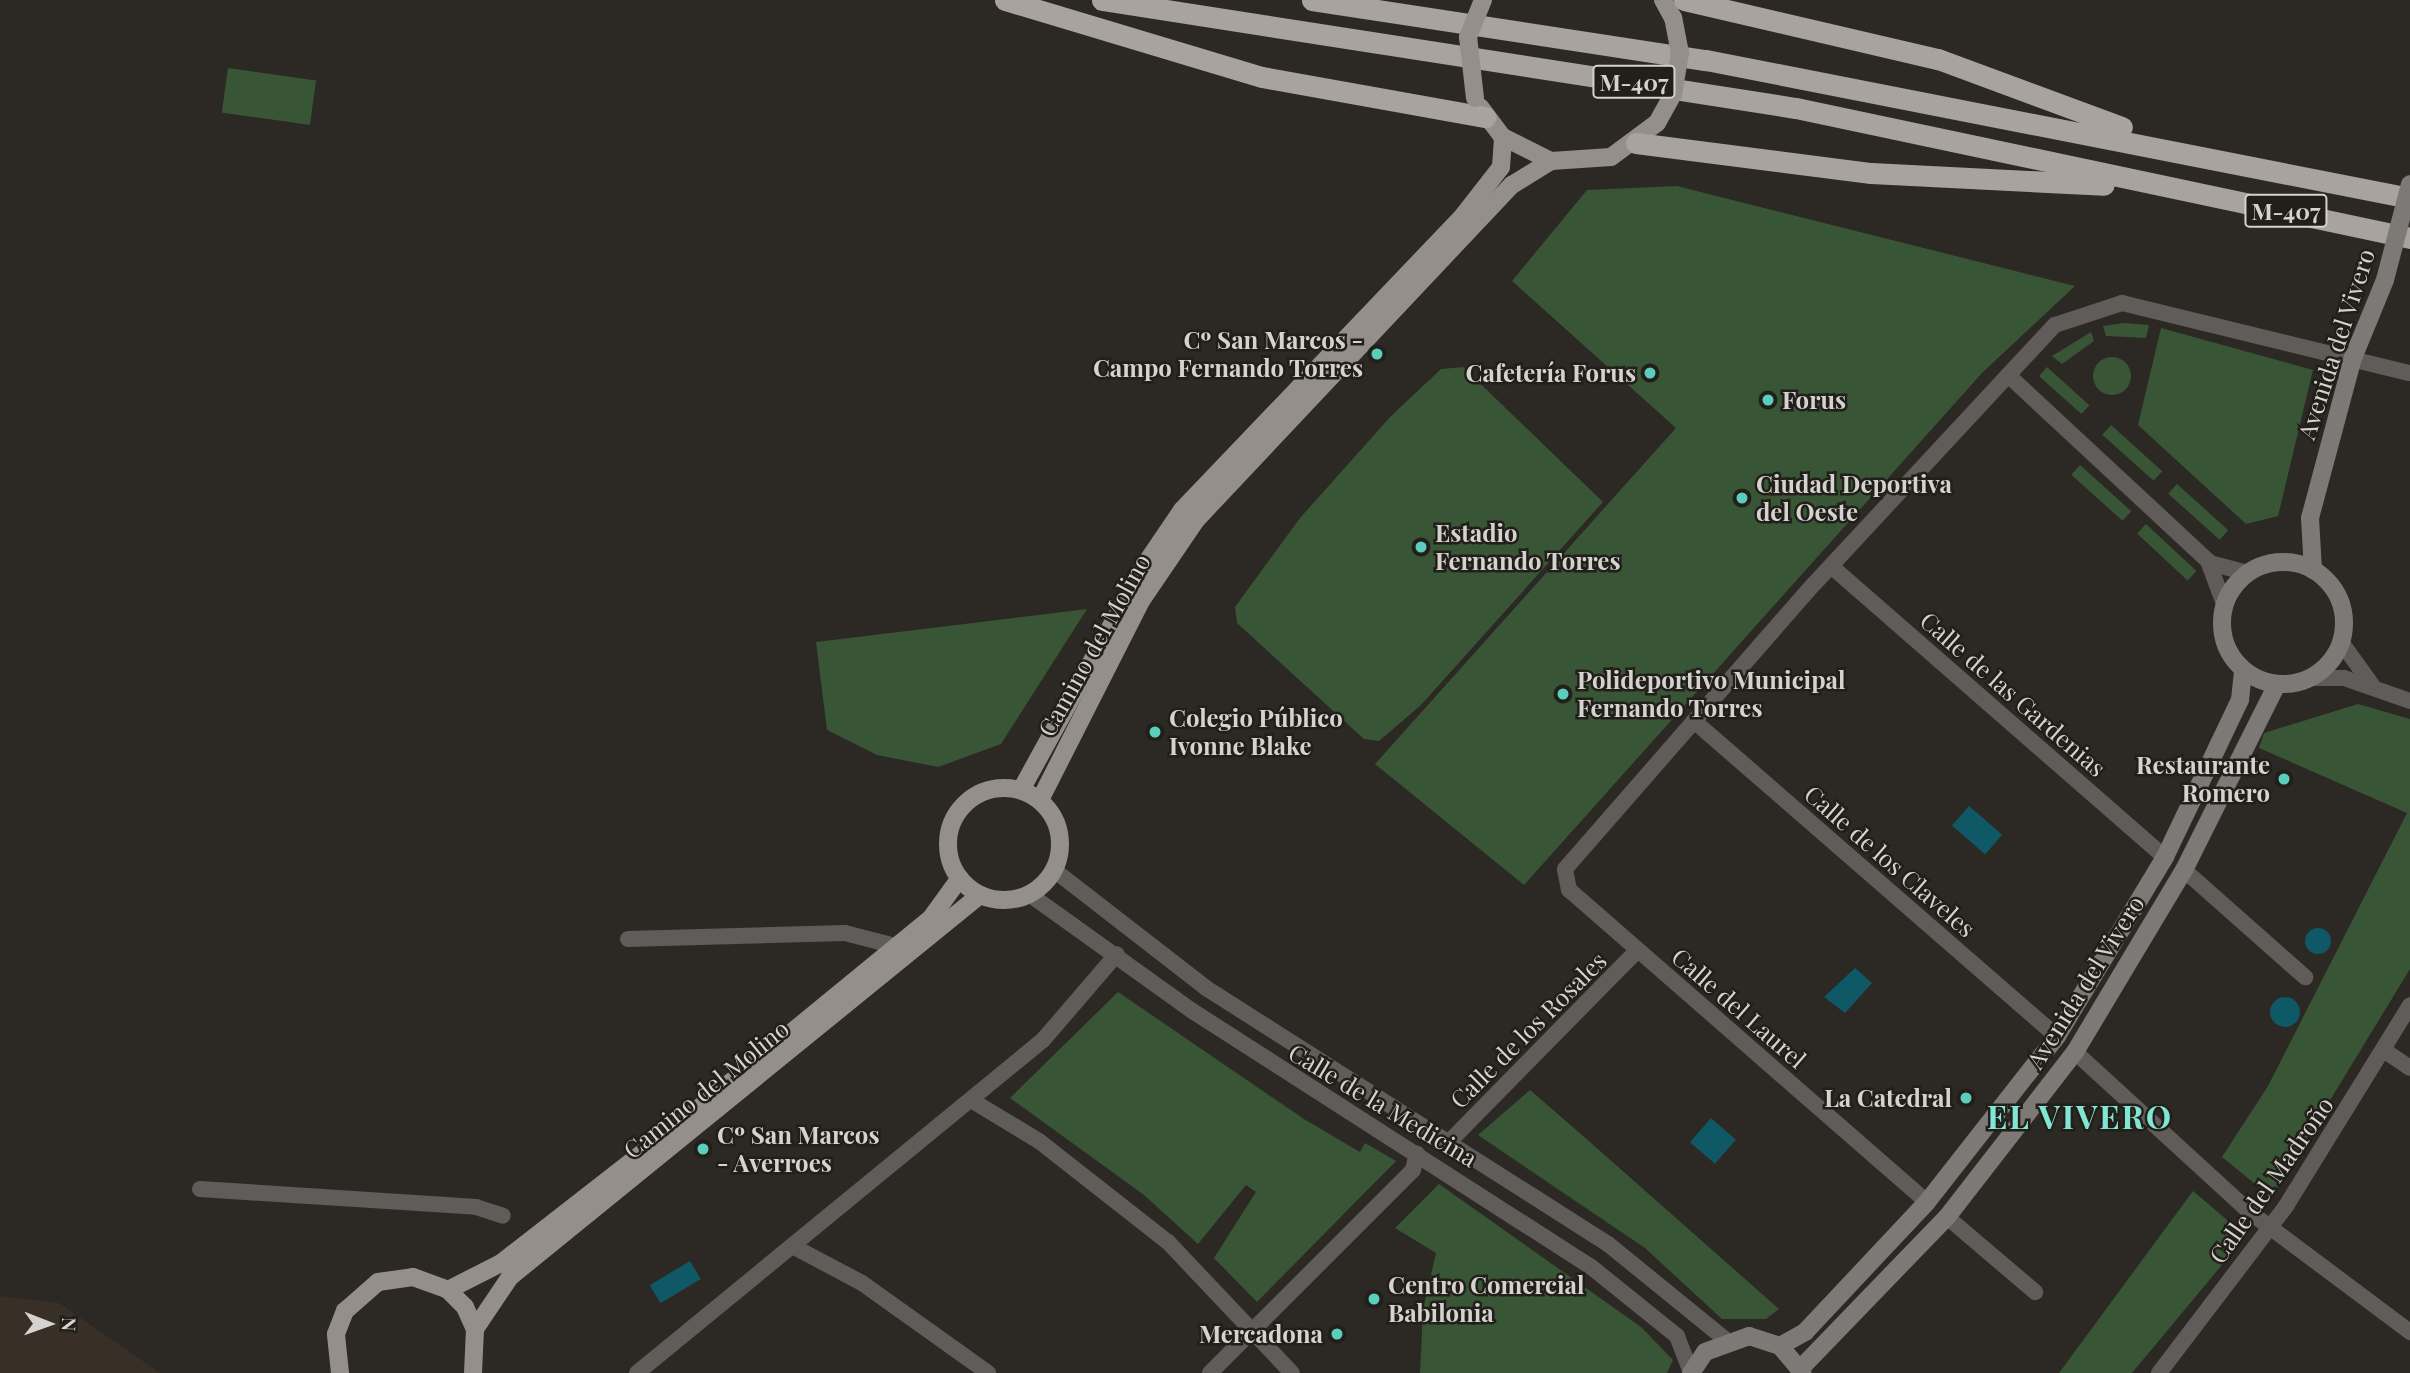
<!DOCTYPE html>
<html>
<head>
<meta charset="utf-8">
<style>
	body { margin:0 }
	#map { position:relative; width:2410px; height:1373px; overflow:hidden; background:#2c2824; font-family:"Playfair Display",serif }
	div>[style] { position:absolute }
	.built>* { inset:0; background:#383026 }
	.green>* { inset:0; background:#385536; transform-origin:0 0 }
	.round { border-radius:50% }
	.water>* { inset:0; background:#0f5865; transform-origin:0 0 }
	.street>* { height:16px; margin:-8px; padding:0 8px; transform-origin:8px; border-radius:8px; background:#5f5c5a }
	.secondary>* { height:18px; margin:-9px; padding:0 9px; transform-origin:9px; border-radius:9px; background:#7d7976 }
	.secondary>.ring { margin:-9px; padding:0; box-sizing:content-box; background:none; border:18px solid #7d7976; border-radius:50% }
	.primary>* { height:18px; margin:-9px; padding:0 9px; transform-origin:9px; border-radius:9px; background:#948f8b }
	.primary>.ring { margin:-9px; padding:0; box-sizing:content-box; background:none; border:18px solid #948f8b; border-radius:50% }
	.highway>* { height:21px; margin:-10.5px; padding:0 10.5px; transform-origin:10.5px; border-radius:10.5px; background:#a9a39e }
	.secondary-bridge>* { height:18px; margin:-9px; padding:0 9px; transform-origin:9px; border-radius:9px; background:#7d7976 }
	.primary-bridge>* { height:18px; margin:-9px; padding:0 9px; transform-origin:9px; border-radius:9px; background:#948f8b }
	.dots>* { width:19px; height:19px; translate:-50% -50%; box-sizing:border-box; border:4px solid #221f1a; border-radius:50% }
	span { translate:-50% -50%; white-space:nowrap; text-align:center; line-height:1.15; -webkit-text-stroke:5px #221f1a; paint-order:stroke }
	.shield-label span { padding:2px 5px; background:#221f1a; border:2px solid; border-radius:5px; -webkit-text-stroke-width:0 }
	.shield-label { font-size:23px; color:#d5d3d0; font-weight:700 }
	.poi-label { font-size:24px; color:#d5d3d0; font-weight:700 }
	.right { translate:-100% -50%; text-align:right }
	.left { translate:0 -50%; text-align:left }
	.street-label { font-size:24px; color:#d5d3d0 }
	.district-label { font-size:32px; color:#80e7d4; font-weight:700; letter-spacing:2px }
	.north { position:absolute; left:14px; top:1289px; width:70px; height:70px; -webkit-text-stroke:5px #221f1a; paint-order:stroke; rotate:91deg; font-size:19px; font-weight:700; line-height:28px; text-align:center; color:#d5d3d0 }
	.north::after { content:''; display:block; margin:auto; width:24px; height:32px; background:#d5d3d0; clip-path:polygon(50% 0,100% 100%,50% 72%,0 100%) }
</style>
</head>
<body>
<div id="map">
	<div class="built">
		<i style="clip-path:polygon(0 1296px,59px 1303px,160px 1373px,0 1373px)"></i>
	</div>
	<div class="green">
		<i style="left:228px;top:68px;width:89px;height:45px;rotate:8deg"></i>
		<i style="clip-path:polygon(1677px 186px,2075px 286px,1982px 373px,1524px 885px,1375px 764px,1676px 428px,1512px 281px,1587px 190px)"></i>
		<i style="clip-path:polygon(2124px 323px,2149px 325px,2146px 338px,2106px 336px,2103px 326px)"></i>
		<i style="clip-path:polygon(2161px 328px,2313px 370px,2278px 516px,2246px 524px,2138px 425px)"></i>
		<i style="clip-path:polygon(2091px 332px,2094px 341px,2062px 364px,2052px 356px)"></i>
		<i class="round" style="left:2093px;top:357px;width:38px;height:38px"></i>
		<i style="clip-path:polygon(1463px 367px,1603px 502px,1421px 705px,1379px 741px,1364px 739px,1237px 623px,1235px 607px,1300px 518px,1391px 416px,1441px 369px)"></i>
		<i style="left:2047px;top:367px;width:57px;height:12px;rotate:42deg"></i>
		<i style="left:2111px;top:425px;width:69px;height:13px;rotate:42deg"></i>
		<i style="left:2080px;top:465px;width:69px;height:13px;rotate:42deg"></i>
		<i style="left:2177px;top:484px;width:69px;height:13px;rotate:42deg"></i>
		<i style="left:2146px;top:524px;width:69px;height:13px;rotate:43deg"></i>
		<i style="clip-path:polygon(1087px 609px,1001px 744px,938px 767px,877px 755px,827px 730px,816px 642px)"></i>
		<i style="clip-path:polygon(2358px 704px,2410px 719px,2410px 969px,2271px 1197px,2222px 1157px,2268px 1086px,2407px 813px,2259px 748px,2264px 733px)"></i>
		<i style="clip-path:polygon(1118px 992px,1304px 1119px,1360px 1152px,1365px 1143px,1396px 1161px,1257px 1302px,1214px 1258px,1256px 1192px,1246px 1185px,1198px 1244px,1144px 1195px,1010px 1098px)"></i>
		<i style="clip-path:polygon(1530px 1090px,1582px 1135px,1779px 1309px,1766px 1319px,1722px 1319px,1645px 1248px,1478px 1135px)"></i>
		<i style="clip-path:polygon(1439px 1184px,1641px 1327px,1673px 1360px,1667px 1373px,1420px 1373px,1423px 1310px,1436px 1253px,1395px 1228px)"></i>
		<i style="clip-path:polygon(2193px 1191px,2246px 1236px,2132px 1373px,2059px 1373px)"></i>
	</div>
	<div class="water">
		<i style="left:1969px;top:806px;width:44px;height:26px;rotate:41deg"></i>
		<i class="round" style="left:2305px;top:928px;width:26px;height:26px"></i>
		<i style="clip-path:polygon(1855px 968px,1872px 983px,1845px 1013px,1824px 997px)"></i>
		<i class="round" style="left:2270px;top:997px;width:30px;height:30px"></i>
		<i style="left:1711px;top:1118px;width:33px;height:32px;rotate:41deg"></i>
		<i style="left:690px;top:1261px;width:21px;height:47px;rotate:59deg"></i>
	</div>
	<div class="street">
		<i style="left:2008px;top:375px;width:273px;rotate:42.9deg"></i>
		<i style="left:2208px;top:561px;width:46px;rotate:69.6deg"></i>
		<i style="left:2210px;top:563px;width:38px;rotate:15deg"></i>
		<i style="left:1831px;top:566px;width:443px;rotate:41.1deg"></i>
		<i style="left:2341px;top:642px;width:53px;rotate:54.2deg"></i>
		<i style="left:2311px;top:678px;width:33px"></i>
		<i style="left:2344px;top:678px;width:70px;rotate:19.2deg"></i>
		<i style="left:1694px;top:721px;width:481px;rotate:41deg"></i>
		<i style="left:1054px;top:870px;width:192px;rotate:37.8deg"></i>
		<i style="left:1206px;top:988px;width:477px;rotate:32.5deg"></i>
		<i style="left:1608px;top:1244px;width:152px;rotate:39.1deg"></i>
		<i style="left:2184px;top:870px;width:162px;rotate:41.5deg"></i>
		<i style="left:1029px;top:894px;width:203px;rotate:35.6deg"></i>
		<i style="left:1194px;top:1012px;width:470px;rotate:32.7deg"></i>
		<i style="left:1590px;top:1266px;width:112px;rotate:38.8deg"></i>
		<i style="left:1677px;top:1336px;width:39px;rotate:69deg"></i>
		<i style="left:628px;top:939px;width:217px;rotate:-1.6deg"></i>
		<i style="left:845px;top:933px;width:52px;rotate:14.6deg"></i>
		<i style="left:2385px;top:1051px;width:30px;rotate:34deg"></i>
		<i style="left:2075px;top:1052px;width:239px;rotate:42.5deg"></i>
		<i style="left:2251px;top:1213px;width:199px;rotate:36.8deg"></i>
		<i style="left:971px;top:1100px;width:79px;rotate:31.1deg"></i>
		<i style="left:1039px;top:1141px;width:164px;rotate:38.1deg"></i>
		<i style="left:1168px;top:1242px;width:180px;rotate:46.6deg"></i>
		<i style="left:1450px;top:1141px;width:267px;rotate:-45.5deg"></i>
		<i style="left:200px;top:1189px;width:277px;rotate:3.7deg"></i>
		<i style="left:476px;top:1207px;width:28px;rotate:18deg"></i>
		<i style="left:1927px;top:1202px;width:475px;rotate:-138.9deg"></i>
		<i style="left:1569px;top:890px;width:21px;rotate:-101deg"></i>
		<i style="left:1565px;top:869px;width:378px;rotate:-48.9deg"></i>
		<i style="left:1814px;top:584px;width:354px;rotate:-47.1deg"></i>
		<i style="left:2055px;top:325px;width:71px;rotate:-18.2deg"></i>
		<i style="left:2122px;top:303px;width:296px;rotate:13.7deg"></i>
		<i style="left:1947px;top:1217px;width:116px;rotate:40.4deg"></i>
		<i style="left:796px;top:1248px;width:75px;rotate:27.9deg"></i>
		<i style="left:862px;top:1283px;width:155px;rotate:35.5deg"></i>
		<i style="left:637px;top:1373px;width:525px;rotate:-39.36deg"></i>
		<i style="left:1043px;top:1040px;width:113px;rotate:-49.3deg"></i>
		<i style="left:1210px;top:1373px;width:287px;rotate:-45deg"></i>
		<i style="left:1413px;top:1170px;width:17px;rotate:-77deg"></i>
		<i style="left:2159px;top:1373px;width:210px;rotate:-52.7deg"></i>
		<i style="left:2286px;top:1206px;width:236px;rotate:-58.3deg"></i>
	</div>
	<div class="secondary">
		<i class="ring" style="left:2222px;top:562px;width:104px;height:104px"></i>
		<i style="left:2313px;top:570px;width:52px;rotate:-93.3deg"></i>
		<i style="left:2310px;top:518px;width:166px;rotate:-75deg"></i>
		<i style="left:2353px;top:358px;width:84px;rotate:-67.7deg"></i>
		<i style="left:1780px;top:1346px;width:29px;rotate:-29deg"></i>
		<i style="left:1805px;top:1332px;width:178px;rotate:-46.8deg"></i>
		<i style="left:1927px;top:1202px;width:211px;rotate:-51.9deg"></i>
		<i style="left:2057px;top:1036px;width:209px;rotate:-58.9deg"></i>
		<i style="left:2165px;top:857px;width:174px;rotate:-64.5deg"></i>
		<i style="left:2240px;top:700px;width:30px;rotate:-84deg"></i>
		<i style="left:1801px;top:1368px;width:210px;rotate:-46deg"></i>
		<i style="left:1947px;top:1217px;width:209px;rotate:-52.2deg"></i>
		<i style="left:2075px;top:1052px;width:212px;rotate:-59.1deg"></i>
		<i style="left:2184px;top:870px;width:208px;rotate:-63.4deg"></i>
		<i style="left:1691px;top:1373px;width:25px;rotate:-56deg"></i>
		<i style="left:1705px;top:1352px;width:47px;rotate:-20deg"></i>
		<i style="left:1749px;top:1336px;width:33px;rotate:18deg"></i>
		<i style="left:1780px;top:1346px;width:35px;rotate:50deg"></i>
	</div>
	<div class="primary">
		<i style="left:1663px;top:0;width:21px;rotate:61deg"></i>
		<i style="left:1480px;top:107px;width:38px;rotate:53deg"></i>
		<i style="left:1503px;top:137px;width:54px;rotate:26.6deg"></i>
		<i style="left:1551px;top:161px;width:60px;rotate:-3.8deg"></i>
		<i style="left:1611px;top:157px;width:57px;rotate:-36.5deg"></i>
		<i class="ring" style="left:948px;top:788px;width:94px;height:94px"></i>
		<i style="left:1021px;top:790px;width:256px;rotate:-61.2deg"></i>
		<i style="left:1144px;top:566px;width:68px;rotate:-55.8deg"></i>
		<i style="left:1182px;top:510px;width:405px;rotate:-46.3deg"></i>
		<i style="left:1462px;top:217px;width:63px;rotate:-52deg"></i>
		<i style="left:1501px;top:167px;width:30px;rotate:-86deg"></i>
		<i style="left:1040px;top:800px;width:223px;rotate:-63.1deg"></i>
		<i style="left:1141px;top:601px;width:98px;rotate:-55.8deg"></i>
		<i style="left:1196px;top:520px;width:461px;rotate:-46.7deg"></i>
		<i style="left:1512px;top:185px;width:46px;rotate:-31.6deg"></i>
		<i style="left:448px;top:1290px;width:59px;rotate:-27deg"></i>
		<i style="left:501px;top:1263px;width:229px;rotate:-37.9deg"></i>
		<i style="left:682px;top:1122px;width:322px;rotate:-39.3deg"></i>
		<i style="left:931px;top:918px;width:49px;rotate:-54.1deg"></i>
		<i style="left:475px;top:1329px;width:63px;rotate:-56.1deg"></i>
		<i style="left:510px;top:1277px;width:606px;rotate:-39.1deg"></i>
		<i style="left:340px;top:1373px;width:39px;rotate:-96deg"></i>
		<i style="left:336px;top:1334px;width:25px;rotate:-69deg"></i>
		<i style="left:345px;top:1311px;width:44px;rotate:-41.3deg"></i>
		<i style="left:378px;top:1282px;width:35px;rotate:-8deg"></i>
		<i style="left:413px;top:1277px;width:37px;rotate:20deg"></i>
		<i style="left:448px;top:1290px;width:24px;rotate:45deg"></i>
		<i style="left:465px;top:1307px;width:24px;rotate:66deg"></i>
		<i style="left:475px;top:1329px;width:44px;rotate:92.6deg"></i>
	</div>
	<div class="highway">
		<i style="left:1005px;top:0;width:268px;rotate:16.7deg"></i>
		<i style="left:1262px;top:77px;width:227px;rotate:10.2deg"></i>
		<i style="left:1102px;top:0;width:702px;rotate:8.85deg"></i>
		<i style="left:1796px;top:108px;width:628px;rotate:11.95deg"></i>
		<i style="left:1312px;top:0;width:399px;rotate:8.7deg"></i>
		<i style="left:1706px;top:60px;width:717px;rotate:11.09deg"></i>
		<i style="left:1684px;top:0;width:261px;rotate:13.1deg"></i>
		<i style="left:1938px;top:59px;width:196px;rotate:20.3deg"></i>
		<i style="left:1636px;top:143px;width:237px;rotate:7.3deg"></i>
		<i style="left:1871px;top:173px;width:233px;rotate:2.9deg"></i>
	</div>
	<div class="secondary-bridge">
		<i style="left:2385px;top:280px;width:99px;rotate:-75.4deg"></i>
	</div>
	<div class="primary-bridge">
		<i style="left:1475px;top:98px;width:61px;rotate:-96.5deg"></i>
		<i style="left:1468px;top:37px;width:40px;rotate:-68deg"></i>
		<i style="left:1657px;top:123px;width:33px;rotate:-61deg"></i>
		<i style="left:1673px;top:94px;width:42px;rotate:-80.3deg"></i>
		<i style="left:1680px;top:53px;width:36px;rotate:-101deg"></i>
	</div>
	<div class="dots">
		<i style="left:1377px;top:354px;background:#5bcebb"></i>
		<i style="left:1650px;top:373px;background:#5bcebb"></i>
		<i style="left:1768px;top:400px;background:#5bcebb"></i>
		<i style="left:1742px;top:498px;background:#5bcebb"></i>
		<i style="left:1421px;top:547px;background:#5bcebb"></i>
		<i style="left:1563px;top:694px;background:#5bcebb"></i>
		<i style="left:1155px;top:732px;background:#5bcebb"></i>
		<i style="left:2284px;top:779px;background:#5bcebb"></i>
		<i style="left:1966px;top:1098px;background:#5bcebb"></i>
		<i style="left:703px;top:1149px;background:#5bcebb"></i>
		<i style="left:1374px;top:1299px;background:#5bcebb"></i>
		<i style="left:1337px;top:1334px;background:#5bcebb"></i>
	</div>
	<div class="shield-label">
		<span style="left:1634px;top:82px">M-407</span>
		<span style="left:2286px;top:211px">M-407</span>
	</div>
	<div class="poi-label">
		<span class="right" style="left:1363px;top:354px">Cº San Marcos -<br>Campo Fernando Torres</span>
		<span class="right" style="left:1636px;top:373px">Cafetería Forus</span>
		<span class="left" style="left:1782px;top:400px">Forus</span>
		<span class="left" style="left:1756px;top:498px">Ciudad Deportiva<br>del Oeste</span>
		<span class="left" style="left:1435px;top:547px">Estadio<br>Fernando Torres</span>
		<span class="left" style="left:1577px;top:694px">Polideportivo Municipal<br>Fernando Torres</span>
		<span class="left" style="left:1169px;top:732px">Colegio Público<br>Ivonne Blake</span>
		<span class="right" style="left:2270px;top:779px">Restaurante<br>Romero</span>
		<span class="right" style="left:1952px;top:1098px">La Catedral</span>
		<span class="left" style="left:717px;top:1149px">Cº San Marcos<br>- Averroes</span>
		<span class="left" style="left:1388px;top:1299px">Centro Comercial<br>Babilonia</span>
		<span class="right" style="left:1323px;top:1334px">Mercadona</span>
	</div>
	<div class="street-label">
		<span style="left:2336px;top:344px;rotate:-72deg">Avenida del Vivero</span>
		<span style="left:1094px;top:645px;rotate:-61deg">Camino del Molino</span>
		<span style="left:2013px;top:694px;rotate:41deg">Calle de las Gardenias</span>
		<span style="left:1890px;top:861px;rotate:41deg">Calle de los Claveles</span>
		<span style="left:2085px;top:982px;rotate:-58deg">Avenida del Vivero</span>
		<span style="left:1739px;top:1008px;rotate:41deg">Calle del Laurel</span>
		<span style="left:1528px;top:1030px;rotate:-45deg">Calle de los Rosales</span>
		<span style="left:706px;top:1089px;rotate:-39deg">Camino del Molino</span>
		<span style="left:1383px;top:1105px;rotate:31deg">Calle de la Medicina</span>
		<span style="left:2271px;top:1180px;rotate:-55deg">Calle del Madroño</span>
	</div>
	<div class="district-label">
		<span style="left:2080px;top:1116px">EL VIVERO</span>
	</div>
	<div class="north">N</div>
</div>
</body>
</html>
